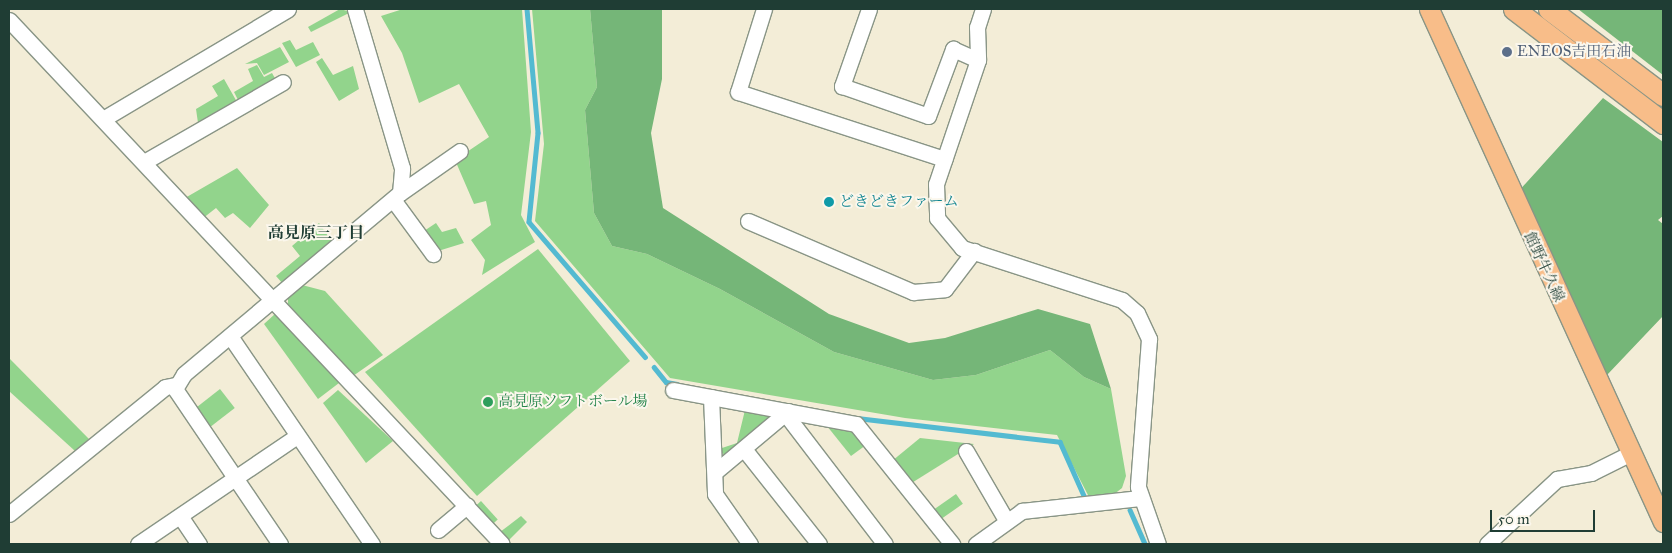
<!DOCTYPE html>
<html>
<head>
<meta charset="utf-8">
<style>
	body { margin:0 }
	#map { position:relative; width:1672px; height:553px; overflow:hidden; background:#f3edd7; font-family:"IM FELL Great Primer","Noto Serif JP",serif }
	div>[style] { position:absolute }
	.green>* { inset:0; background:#92d48c; transform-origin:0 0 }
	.forest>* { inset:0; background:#75b678 }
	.stream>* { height:4.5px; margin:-2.25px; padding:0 2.25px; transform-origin:2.25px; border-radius:2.25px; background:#53bad1 }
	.roads { filter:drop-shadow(1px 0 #899586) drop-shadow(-1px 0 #899586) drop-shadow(0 1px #899586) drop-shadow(0 -1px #899586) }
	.minor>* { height:15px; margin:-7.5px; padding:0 7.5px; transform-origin:7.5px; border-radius:7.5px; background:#fff }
	.major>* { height:19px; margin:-9.5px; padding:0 9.5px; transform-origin:9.5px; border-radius:9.5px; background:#f8bd89 }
	.highway>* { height:21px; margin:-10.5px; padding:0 10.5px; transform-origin:10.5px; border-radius:10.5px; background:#f8bd89 }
	.dots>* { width:14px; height:14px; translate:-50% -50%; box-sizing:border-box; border:2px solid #fbf7ec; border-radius:50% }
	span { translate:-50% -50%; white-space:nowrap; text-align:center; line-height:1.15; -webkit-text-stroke:4px #fbf7ec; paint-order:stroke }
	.service-label { font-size:15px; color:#4e5e75 }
	.left { translate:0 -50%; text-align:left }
	.culture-label { font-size:15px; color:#0d838f }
	.street-label { font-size:15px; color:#1f3d34 }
	.leisure-label { font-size:15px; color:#27864d }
	.neighbourhood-label { font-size:16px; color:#1f3d34; font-weight:700 }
	.frame { position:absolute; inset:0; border:10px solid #1f3d34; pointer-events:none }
	.scale { position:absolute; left:1490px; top:510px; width:105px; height:22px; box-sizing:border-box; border:2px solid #1f3d34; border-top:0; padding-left:6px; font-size:15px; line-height:18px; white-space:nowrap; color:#1f3d34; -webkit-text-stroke:4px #fbf7ec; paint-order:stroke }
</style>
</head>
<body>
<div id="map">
	<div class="green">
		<i style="clip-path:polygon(340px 9px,351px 12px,311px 32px,308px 27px)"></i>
		<i style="clip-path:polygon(403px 9px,522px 9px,531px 132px,521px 215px,535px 242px,482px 275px,485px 260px,471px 240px,491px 225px,486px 201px,474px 204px,455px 160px,489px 137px,459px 84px,419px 103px,402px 53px,381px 16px)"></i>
		<i style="clip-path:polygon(532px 9px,590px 9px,597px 87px,585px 110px,594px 213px,612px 246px,647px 254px,720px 289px,834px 352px,933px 380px,976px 375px,1050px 350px,1084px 377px,1111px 389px,1126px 476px,1122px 488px,1113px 495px,1089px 497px,1057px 435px,905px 418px,670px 378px,535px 221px,544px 144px)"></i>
		<i style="clip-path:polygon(290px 40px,296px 50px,313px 42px,320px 55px,296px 67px,282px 43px)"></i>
		<i style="clip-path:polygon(280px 47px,289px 62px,264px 75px,257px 63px,245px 64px)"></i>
		<i style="clip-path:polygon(322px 58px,333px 75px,353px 66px,359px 89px,339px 101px,316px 62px)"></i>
		<i style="clip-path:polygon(257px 65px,264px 77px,272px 73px,276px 80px,238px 100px,234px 92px,253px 81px,248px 69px)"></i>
		<i style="clip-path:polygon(224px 79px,237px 102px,198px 123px,196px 109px,218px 96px,212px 86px)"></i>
		<i style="clip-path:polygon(237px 168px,269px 205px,250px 228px,233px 213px,225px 218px,216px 208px,202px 219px,185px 198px)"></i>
		<i style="clip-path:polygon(319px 223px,332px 242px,283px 284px,276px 276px,300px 256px,292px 246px)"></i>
		<i style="clip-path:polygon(436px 223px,442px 232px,456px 228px,464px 243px,438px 251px,424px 231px)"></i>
		<i style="clip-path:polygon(538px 249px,630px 361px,477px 496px,365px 372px)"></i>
		<i style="clip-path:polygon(302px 285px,325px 291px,383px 355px,353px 376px,288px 304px,288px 297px)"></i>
		<i style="clip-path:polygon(276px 313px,339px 383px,318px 399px,264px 324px)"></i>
		<i style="clip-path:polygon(9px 358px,89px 439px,75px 451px,9px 391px)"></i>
		<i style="left:220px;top:389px;width:24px;height:32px;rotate:52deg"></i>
		<i style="clip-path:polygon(338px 390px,393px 441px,366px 463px,323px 403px)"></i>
		<i style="clip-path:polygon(745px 410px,771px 415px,726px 457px,719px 449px,737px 443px)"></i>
		<i style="clip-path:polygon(827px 426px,855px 432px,866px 445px,851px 456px)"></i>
		<i style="clip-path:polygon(920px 438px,974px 444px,910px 484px,892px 461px)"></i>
		<i style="left:956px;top:494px;width:12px;height:30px;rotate:55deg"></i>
		<i style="left:481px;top:501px;width:25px;height:7px;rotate:48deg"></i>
		<i style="clip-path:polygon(521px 516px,527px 522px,508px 541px,500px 532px)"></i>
	</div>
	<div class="forest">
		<i style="clip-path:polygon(590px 9px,662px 9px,662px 79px,651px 133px,663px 208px,829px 314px,909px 343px,945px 338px,1038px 309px,1090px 324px,1111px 389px,1084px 377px,1050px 350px,976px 375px,933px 380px,834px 352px,720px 289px,647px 254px,612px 246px,594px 213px,585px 110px,597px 87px)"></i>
		<i style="clip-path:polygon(1578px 9px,1663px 9px,1663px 75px)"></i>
		<i style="clip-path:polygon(1603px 98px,1663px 142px,1663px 216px,1658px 220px,1663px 224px,1663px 316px,1607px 375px,1516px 194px)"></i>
	</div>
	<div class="stream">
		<i style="left:527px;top:9px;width:124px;rotate:84.9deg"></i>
		<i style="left:538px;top:133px;width:89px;rotate:95.8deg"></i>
		<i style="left:529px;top:222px;width:178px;rotate:49.3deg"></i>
		<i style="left:654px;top:367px;width:19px;rotate:51deg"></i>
		<i style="left:666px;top:382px;width:11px;rotate:10deg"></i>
		<i style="left:857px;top:418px;width:204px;rotate:6.7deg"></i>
		<i style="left:1060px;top:442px;width:61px;rotate:65.9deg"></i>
		<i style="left:1130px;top:510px;width:37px;rotate:66deg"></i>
	</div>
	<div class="roads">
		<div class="minor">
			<i style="left:764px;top:9px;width:87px;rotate:107.4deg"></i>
			<i style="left:738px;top:92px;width:217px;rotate:18deg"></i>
			<i style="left:869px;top:9px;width:82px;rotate:109.3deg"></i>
			<i style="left:842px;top:86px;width:91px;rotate:19.2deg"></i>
			<i style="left:928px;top:116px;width:72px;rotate:-69.5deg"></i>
			<i style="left:953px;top:49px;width:27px;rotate:24deg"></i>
			<i style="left:983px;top:9px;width:19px;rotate:108deg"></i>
			<i style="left:977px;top:27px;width:33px;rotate:88deg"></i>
			<i style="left:978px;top:60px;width:131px;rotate:108.7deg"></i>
			<i style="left:936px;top:184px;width:34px;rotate:88deg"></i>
			<i style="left:937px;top:218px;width:39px;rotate:50deg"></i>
			<i style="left:962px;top:248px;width:168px;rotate:18deg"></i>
			<i style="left:1122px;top:300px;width:20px;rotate:41deg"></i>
			<i style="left:1137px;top:313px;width:29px;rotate:65deg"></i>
			<i style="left:1149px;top:339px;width:148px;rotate:94.3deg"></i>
			<i style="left:1138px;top:487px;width:60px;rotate:70.7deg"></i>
			<i style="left:9px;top:20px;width:719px;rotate:46.75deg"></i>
			<i style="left:103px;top:119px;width:215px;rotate:-30.7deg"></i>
			<i style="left:144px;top:162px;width:160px;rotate:-29.9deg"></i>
			<i style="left:400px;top:193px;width:73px;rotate:-35deg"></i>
			<i style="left:394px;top:201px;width:66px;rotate:53.7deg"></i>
			<i style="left:748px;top:221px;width:180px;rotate:23.3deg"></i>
			<i style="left:913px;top:292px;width:32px;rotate:-5deg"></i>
			<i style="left:945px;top:289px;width:48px;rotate:-52.7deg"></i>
			<i style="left:230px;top:336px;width:252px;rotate:55.7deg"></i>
			<i style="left:673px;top:390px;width:186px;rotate:10.5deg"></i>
			<i style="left:856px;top:424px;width:154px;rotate:51.3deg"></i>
			<i style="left:711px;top:397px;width:97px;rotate:87.6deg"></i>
			<i style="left:715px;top:494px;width:61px;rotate:55deg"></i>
			<i style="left:787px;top:416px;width:161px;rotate:52.6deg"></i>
			<i style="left:744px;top:449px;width:121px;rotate:51.7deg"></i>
			<i style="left:966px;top:451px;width:80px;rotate:59.9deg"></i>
			<i style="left:715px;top:472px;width:95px;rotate:-39.9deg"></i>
			<i style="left:9px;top:514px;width:201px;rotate:-39.1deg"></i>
			<i style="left:165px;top:387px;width:10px;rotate:-11deg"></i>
			<i style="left:180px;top:516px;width:34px;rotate:56deg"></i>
			<i style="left:438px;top:530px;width:38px;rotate:-40deg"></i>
			<i style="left:138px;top:544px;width:192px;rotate:-34.2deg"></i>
			<i style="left:280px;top:544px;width:187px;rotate:-124.1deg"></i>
			<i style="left:175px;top:389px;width:17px;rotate:-59deg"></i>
			<i style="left:184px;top:374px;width:282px;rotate:-40deg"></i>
			<i style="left:400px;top:193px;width:25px;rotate:-85deg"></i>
			<i style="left:402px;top:168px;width:166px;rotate:-106.5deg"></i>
			<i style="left:976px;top:544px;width:57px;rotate:-35.7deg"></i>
			<i style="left:1022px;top:511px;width:118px;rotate:-6.3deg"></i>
			<i style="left:1487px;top:544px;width:96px;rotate:-42.9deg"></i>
			<i style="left:1557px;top:479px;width:35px;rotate:-10deg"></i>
			<i style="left:1591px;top:473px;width:42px;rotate:-26.6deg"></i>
		</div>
		<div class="major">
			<i style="left:1429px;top:9px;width:564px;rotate:65.48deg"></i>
		</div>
		<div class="highway">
			<i style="left:1514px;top:9px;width:188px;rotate:37.4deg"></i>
			<i style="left:1549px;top:9px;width:143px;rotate:37deg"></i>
		</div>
	</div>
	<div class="dots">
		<i style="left:1507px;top:52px;background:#5c6f8a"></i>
		<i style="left:829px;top:202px;background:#0f9aa8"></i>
		<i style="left:488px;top:402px;background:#2e9e5b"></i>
	</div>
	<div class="service-label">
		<span class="left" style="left:1517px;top:52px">ENEOS吉田石油</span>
	</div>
	<div class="culture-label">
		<span class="left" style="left:839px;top:202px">どきどきファーム</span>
	</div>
	<div class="street-label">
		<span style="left:1544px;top:267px;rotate:65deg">館野牛久線</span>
	</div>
	<div class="leisure-label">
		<span class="left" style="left:498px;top:402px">高見原ソフトボール場</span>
	</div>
	<div class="neighbourhood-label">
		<span style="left:316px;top:233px">高見原三丁目</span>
	</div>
	<div class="frame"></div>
	<div class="scale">50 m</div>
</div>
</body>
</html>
